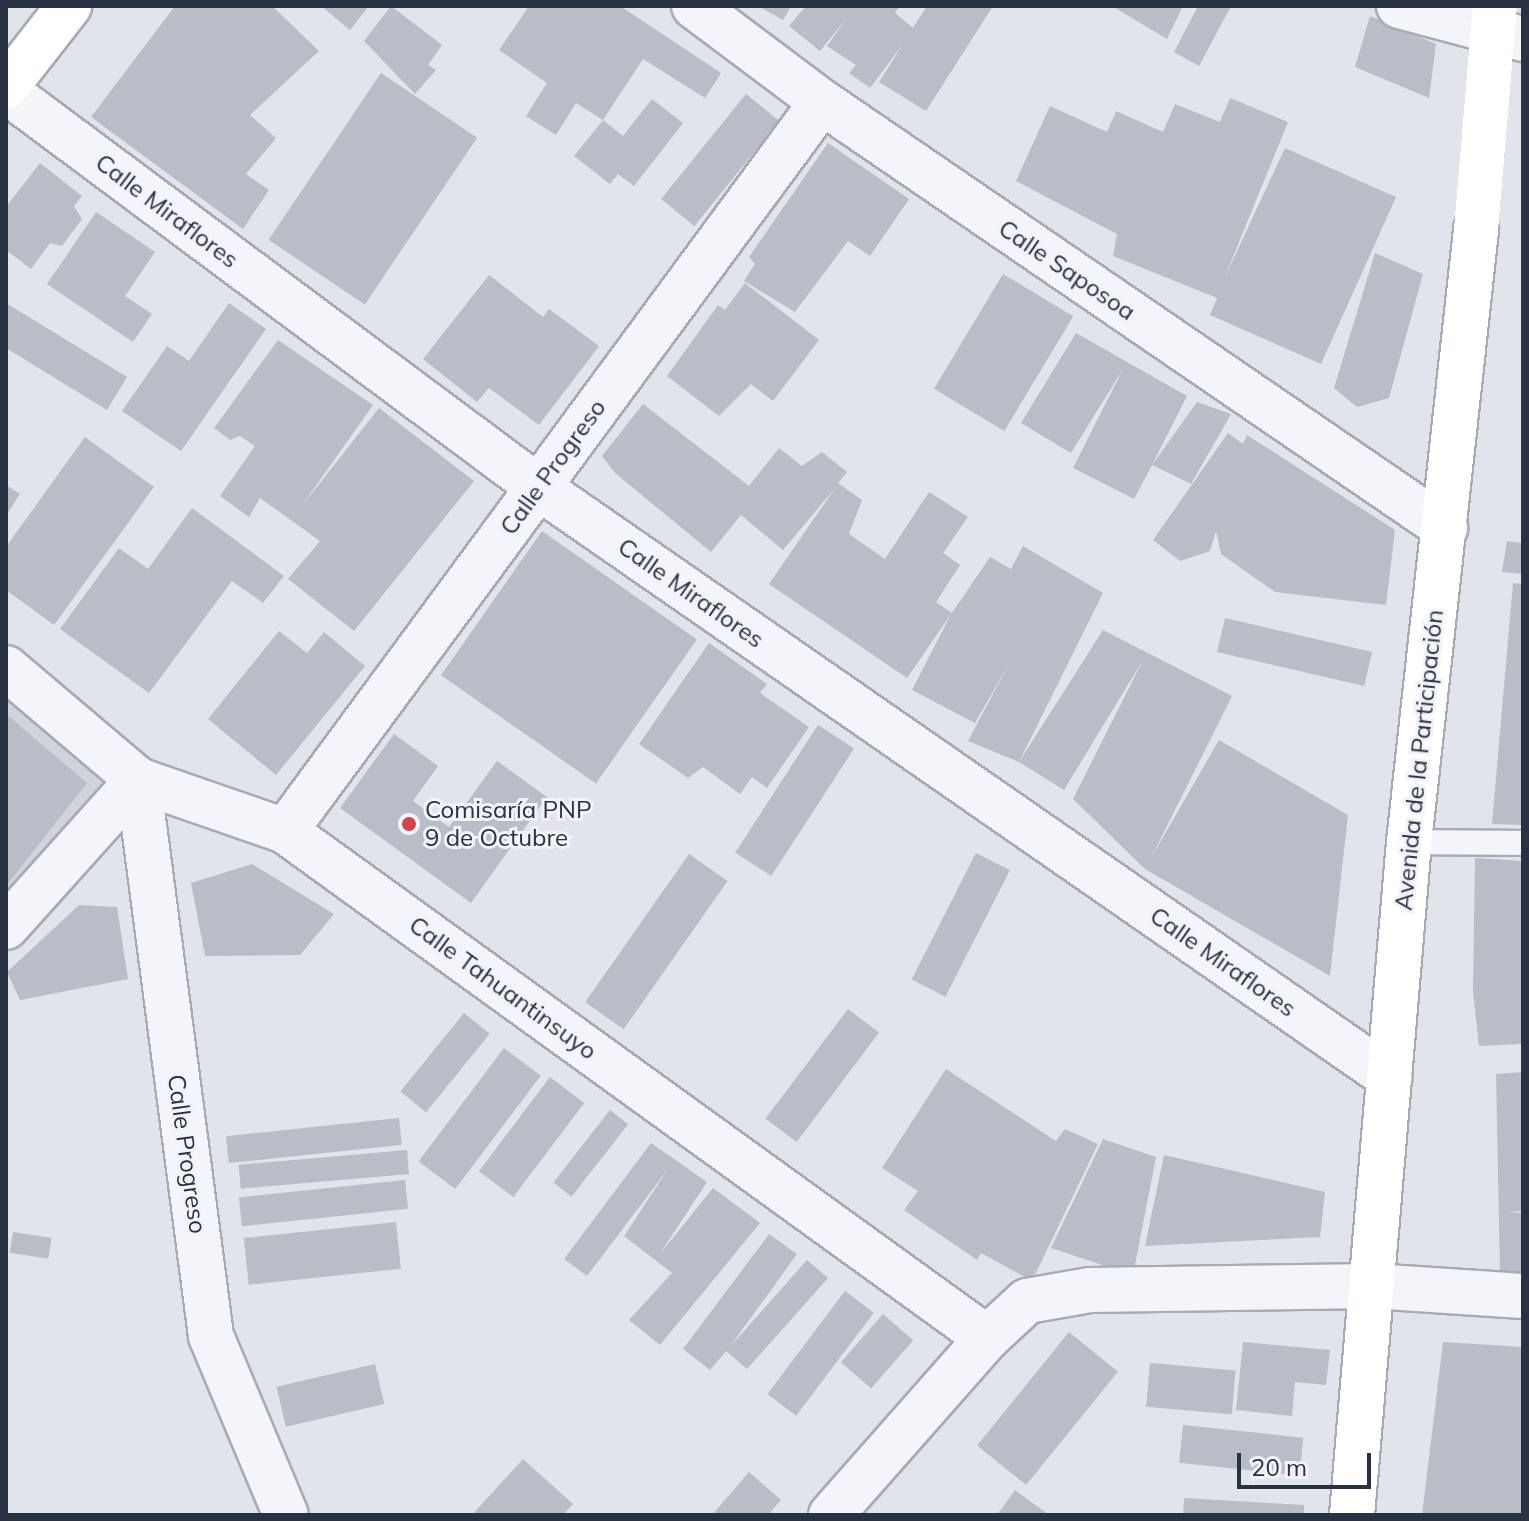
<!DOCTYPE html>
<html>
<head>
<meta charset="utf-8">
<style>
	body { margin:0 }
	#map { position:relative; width:1529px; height:1521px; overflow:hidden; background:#e1e4ea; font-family:Mulish,sans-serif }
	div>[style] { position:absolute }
	.built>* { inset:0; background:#cfd3dc }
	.building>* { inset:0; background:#b8bdc7; transform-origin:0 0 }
	.roads { filter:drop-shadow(2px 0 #a6abb4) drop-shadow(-2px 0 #a6abb4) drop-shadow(0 2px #a6abb4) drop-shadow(0 -2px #a6abb4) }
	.service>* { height:24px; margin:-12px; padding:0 12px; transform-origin:12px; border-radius:12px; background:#f4f5f8 }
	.minor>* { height:44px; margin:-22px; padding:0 22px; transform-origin:22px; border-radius:22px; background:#f4f5f8 }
	.secondary>* { height:44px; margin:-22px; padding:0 22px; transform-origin:22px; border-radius:22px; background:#fff }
	.primary>* { height:44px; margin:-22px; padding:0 22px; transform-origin:22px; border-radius:22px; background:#fff }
	.secondary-bridge>* { height:44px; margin:-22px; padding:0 22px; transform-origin:22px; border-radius:22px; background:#fff }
	.dots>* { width:22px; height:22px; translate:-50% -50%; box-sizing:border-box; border:4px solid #f1f3f7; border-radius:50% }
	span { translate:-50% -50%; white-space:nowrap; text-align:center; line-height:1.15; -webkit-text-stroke:6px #f1f3f7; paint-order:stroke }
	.street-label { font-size:24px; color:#293142 }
	.poi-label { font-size:24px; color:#293142 }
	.left { translate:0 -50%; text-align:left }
	.frame { position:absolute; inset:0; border:8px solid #293142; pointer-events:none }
	.scale { position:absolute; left:1237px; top:1453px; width:134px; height:36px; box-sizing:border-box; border:4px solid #293142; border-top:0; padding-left:10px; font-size:24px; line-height:28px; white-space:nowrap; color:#293142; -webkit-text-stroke:6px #f1f3f7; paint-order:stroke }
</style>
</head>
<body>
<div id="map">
	<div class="built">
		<i style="clip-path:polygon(6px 700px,105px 783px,6px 896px)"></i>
	</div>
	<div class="building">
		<i style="clip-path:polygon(175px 6px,272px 6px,319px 51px,250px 115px,276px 138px,246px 174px,269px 190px,243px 229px,91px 117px)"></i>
		<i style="clip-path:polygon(321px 6px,369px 6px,350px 30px)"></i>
		<i style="clip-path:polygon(391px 6px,442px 45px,428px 65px,436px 70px,415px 94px,364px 41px)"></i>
		<i style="clip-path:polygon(529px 6px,620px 6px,721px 73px,705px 98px,643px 59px,603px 120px,576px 103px,556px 135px,526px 116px,547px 83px,499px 50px)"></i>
		<i style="clip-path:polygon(758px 6px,791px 6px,783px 20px)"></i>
		<i style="clip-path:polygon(806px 6px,900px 6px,895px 13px,913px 28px,927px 6px,993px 6px,926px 111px,879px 82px,903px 44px,870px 88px,849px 73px,856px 65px,827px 46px,847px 18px,820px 51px,789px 26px)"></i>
		<i style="clip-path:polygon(1112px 6px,1183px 6px,1167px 39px)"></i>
		<i style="clip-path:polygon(1198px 6px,1231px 6px,1199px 66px,1174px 52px)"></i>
		<i style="clip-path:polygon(1370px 16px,1436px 44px,1429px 98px,1355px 67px)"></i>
		<i style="left:381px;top:73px;width:116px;height:201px;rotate:34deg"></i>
		<i style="left:746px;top:94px;width:43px;height:135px;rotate:39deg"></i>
		<i style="clip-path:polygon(1230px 98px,1288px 122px,1224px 279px,1285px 148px,1396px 197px,1321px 364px,1210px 315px,1217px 298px,1113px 256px,1117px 234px,1016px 181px,1050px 106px,1107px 132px,1116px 111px,1163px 132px,1175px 104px,1220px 122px)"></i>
		<i style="clip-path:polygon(652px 99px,683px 123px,634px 186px,618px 174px,610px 184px,574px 156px,603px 120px,623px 136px)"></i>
		<i style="clip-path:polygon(828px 143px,909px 199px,870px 256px,848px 241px,795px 312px,744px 281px,755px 264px,749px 257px)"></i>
		<i style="clip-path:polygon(40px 163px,82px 196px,74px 206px,82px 219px,62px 246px,50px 243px,31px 269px,6px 250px,6px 207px)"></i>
		<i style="clip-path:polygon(96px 212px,155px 252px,125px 296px,152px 314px,133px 342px,47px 284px)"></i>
		<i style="clip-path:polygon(1375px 253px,1423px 274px,1389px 398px,1357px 407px,1334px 388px)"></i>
		<i style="left:1003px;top:274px;width:82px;height:134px;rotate:31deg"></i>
		<i style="clip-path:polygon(489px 275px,543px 317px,549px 309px,599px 346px,539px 425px,489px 388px,477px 402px,423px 359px)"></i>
		<i style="clip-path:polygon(745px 283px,819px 340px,773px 401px,751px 384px,719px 416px,667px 376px,718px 305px,725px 310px)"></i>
		<i style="clip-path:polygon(6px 303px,127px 377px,107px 410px,6px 348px)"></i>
		<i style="clip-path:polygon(229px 303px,266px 329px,181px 451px,122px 411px,167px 346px,189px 361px)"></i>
		<i style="clip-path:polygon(1076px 333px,1187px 396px,1152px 465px,1197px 402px,1231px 414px,1191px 484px,1152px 465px,1134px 499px,1073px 468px,1123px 369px,1071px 453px,1021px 423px)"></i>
		<i style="clip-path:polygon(278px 340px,373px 405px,301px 507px,379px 408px,474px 481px,354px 631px,288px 579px,320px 541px,260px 498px,249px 517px,220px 496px,255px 446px,240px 436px,230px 440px,214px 428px)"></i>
		<i style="clip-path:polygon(643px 404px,749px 486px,779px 448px,802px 466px,822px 452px,847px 472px,838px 483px,862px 500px,849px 534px,885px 559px,929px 492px,968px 517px,943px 553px,960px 565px,936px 602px,952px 613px,990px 557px,1011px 569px,1023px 546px,1103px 593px,1019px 762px,968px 741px,1010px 662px,975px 723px,912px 690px,951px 614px,907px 678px,769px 584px,835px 488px,783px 550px,741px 515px,711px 552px,615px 473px,602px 456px)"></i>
		<i style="clip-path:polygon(1228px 433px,1243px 444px,1247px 435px,1395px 530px,1386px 605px,1275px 592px,1221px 554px,1216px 531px,1210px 551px,1180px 561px,1153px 540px)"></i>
		<i style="clip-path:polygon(85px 437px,154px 487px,54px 625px,6px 590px,6px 547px)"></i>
		<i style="clip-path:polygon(6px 485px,20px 494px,6px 516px)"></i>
		<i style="clip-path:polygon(192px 508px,284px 576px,263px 603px,232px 581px,149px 693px,60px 629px,119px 548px,148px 569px)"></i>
		<i style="left:542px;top:531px;width:189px;height:176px;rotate:35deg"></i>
		<i style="clip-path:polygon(1507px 541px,1523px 543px,1523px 574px,1502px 572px)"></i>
		<i style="clip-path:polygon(1513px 583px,1523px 584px,1523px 825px,1492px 824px)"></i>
		<i style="left:1225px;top:618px;width:151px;height:35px;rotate:13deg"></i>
		<i style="clip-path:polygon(1103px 630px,1232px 696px,1151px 858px,1219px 740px,1348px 815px,1330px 976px,1145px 869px,1073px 799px,1143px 660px,1064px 790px,1019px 762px)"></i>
		<i style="clip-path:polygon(279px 631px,307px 653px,324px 632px,365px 666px,276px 775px,208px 719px)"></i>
		<i style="clip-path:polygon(709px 643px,767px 684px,760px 693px,809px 727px,767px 788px,752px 777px,740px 794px,703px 767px,688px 778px,639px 744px)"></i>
		<i style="clip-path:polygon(6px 714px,87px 783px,6px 886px)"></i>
		<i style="left:818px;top:725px;width:43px;height:152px;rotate:33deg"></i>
		<i style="clip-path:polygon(394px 734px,438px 766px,413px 801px,449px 827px,497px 761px,547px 797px,471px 903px,340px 808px)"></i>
		<i style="left:976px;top:853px;width:38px;height:142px;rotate:27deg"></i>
		<i style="left:689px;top:854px;width:47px;height:181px;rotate:35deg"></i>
		<i style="clip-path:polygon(1475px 858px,1523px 861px,1523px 1044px,1479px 1046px,1473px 992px)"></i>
		<i style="clip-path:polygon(252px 864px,334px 914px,300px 955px,205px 956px,191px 883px)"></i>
		<i style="clip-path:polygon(79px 905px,117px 907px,128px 979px,20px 1000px,7px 972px)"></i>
		<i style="left:848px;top:1009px;width:39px;height:137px;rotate:37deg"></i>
		<i style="left:464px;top:1013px;width:33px;height:101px;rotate:39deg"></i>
		<i style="left:504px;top:1048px;width:46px;height:142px;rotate:37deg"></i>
		<i style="clip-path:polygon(946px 1069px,1056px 1141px,1065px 1129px,1098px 1144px,1032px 1281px,981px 1253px,977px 1260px,904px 1210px,918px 1191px,882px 1168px)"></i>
		<i style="clip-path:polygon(1523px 1072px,1523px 1211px,1508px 1212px,1523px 1213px,1523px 1275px,1500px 1274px,1496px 1074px)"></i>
		<i style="left:550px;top:1077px;width:43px;height:118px;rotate:37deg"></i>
		<i style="left:610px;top:1110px;width:23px;height:92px;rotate:38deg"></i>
		<i style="left:399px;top:1118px;width:27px;height:174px;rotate:84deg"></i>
		<i style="clip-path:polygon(1103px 1139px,1156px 1157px,1133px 1275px,1051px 1248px)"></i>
		<i style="clip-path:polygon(651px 1143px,707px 1182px,659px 1255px,713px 1188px,760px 1223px,660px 1345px,629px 1320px,672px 1273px,624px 1236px,668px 1169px,587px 1276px,564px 1259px)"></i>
		<i style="left:407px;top:1150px;width:24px;height:169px;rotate:85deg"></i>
		<i style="clip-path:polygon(1164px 1155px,1325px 1192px,1320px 1237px,1145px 1246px)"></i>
		<i style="left:405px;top:1180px;width:29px;height:167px;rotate:84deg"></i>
		<i style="left:396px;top:1222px;width:47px;height:153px;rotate:84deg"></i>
		<i style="left:13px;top:1232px;width:39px;height:21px;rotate:9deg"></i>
		<i style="clip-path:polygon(769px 1234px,797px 1254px,729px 1348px,807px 1260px,828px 1278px,747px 1369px,726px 1351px,710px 1370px,683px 1349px)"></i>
		<i style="left:845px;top:1291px;width:36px;height:129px;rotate:37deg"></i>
		<i style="left:883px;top:1314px;width:40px;height:64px;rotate:41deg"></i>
		<i style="left:1069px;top:1332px;width:63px;height:146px;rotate:39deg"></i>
		<i style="clip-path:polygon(1243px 1342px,1330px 1350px,1326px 1385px,1295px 1382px,1292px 1416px,1236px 1410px)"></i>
		<i style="clip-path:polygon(1443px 1342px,1523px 1347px,1523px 1515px,1422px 1515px)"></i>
		<i style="left:1150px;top:1363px;width:86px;height:44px;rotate:5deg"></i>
		<i style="left:375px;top:1364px;width:41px;height:101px;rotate:77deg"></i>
		<i style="left:1183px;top:1425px;width:121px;height:38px;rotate:6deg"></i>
		<i style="clip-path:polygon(523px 1459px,573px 1504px,563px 1515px,472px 1515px)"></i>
		<i style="clip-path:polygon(749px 1472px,781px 1500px,768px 1515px,712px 1515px)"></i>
		<i style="clip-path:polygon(1015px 1490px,1049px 1515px,997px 1515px)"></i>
		<i style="clip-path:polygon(1184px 1498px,1304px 1505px,1304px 1515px,1183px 1515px)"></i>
	</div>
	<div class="roads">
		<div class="service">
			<i style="left:1409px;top:842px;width:114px;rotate:0.5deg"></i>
		</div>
		<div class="minor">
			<i style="left:694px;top:6px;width:160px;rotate:36.9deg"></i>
			<i style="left:822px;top:102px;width:755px;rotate:34.36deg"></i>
			<i style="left:1399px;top:6px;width:128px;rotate:14.9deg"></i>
			<i style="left:6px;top:91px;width:663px;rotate:36.66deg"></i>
			<i style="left:538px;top:487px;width:1036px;rotate:34.73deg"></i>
			<i style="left:6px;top:668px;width:173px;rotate:40.3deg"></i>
			<i style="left:138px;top:780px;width:156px;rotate:19.1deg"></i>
			<i style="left:285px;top:831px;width:866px;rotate:35.84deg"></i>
			<i style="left:138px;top:780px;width:561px;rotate:82.52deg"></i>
			<i style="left:211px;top:1336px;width:194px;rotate:67.3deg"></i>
			<i style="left:285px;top:831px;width:905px;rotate:-53.62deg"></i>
			<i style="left:6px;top:927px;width:198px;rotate:-48.1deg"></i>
			<i style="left:831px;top:1515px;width:236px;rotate:-48.6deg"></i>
			<i style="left:987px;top:1338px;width:54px;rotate:-42.8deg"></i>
			<i style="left:1027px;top:1301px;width:64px;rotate:-9.9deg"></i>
			<i style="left:1090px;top:1290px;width:282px;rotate:-0.8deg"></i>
			<i style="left:1372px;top:1286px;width:151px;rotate:3.8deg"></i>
		</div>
		<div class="secondary">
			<i style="left:1352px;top:1515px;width:675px;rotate:-85.16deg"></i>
			<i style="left:1409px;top:842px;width:616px;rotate:-83.75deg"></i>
		</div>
		<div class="primary">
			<i style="left:6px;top:87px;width:103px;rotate:-52.1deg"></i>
		</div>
	</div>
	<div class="secondary-bridge">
		<i style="left:1476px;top:230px;width:225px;rotate:-85.2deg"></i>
	</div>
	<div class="dots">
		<i style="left:409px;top:824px;background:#d34250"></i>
	</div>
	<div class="street-label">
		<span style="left:167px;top:211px;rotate:37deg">Calle Miraflores</span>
		<span style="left:1067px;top:270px;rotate:34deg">Calle Saposoa</span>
		<span style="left:553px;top:467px;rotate:-54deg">Calle Progreso</span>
		<span style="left:691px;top:593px;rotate:35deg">Calle Miraflores</span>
		<span style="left:1419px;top:760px;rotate:-84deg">Avenida de la Participación</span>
		<span style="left:1223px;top:962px;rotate:35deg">Calle Miraflores</span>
		<span style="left:503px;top:988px;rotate:36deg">Calle Tahuantinsuyo</span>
		<span style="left:187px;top:1154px;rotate:82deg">Calle Progreso</span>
	</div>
	<div class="poi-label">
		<span class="left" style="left:425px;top:824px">Comisaría PNP<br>9 de Octubre</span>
	</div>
	<div class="frame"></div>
	<div class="scale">20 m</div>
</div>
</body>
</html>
